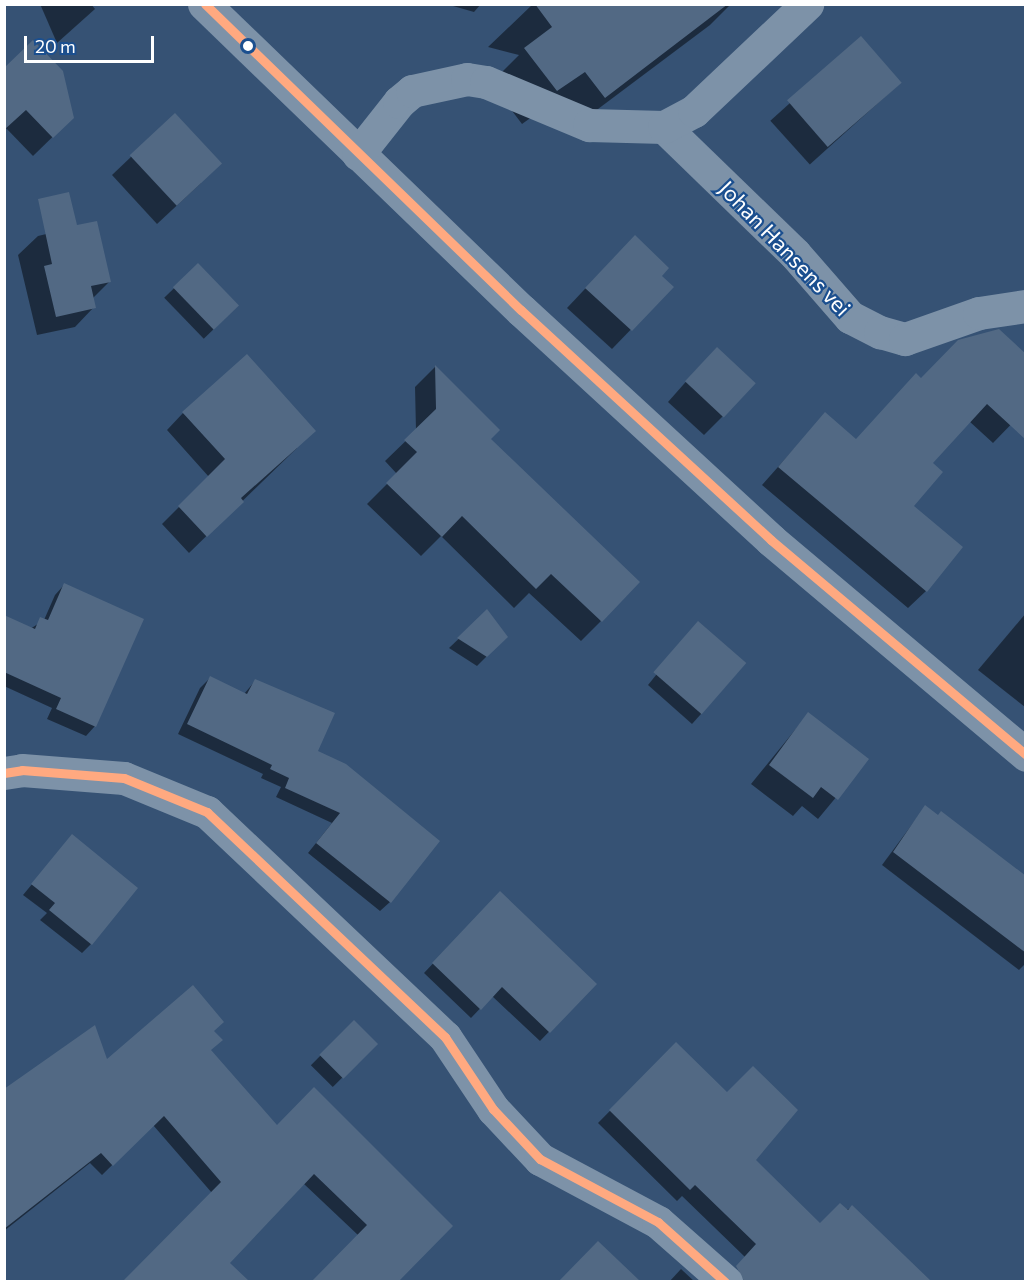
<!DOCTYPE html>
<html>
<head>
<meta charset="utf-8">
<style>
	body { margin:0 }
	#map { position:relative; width:1030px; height:1286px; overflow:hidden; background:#365274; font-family:Commissioner,sans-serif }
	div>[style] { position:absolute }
	.shadow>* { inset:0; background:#0007; transform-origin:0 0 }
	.building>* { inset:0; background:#526984; transform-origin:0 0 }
	.minor>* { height:33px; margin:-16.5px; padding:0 16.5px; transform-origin:16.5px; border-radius:16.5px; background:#7d92a8 }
	.bus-1>* { height:9px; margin:-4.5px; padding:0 4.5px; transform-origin:4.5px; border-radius:4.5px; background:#ffa980 }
	.dots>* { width:16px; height:16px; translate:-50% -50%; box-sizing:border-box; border:3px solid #1b4f8f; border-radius:50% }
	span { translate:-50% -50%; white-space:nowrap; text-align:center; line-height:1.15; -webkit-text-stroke:4.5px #1b4f8f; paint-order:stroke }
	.street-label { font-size:22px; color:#fff }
	.frame { position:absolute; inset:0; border:6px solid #fff; pointer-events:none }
	.scale { position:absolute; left:24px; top:36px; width:130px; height:27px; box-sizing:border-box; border:3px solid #fff; border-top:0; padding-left:8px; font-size:18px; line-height:21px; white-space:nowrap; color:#fff; -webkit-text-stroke:4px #1b4f8f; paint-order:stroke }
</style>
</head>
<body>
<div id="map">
	<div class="shadow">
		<i style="clip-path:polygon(40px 4px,91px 4px,95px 9px,57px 43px)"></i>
		<i style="clip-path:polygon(446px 4px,481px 4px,474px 12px)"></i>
		<i style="clip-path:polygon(533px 4px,731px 4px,710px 25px,570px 130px,550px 104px,522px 124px,491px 83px,519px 55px,488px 47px)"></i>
		<i style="left:861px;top:39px;width:59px;height:122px;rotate:48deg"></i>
		<i style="clip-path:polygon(4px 70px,72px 118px,33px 156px,4px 126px)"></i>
		<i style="clip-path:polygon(175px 115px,201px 183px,157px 224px,112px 175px)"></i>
		<i style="clip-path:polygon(96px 222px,110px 281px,92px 299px,94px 307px,75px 327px,37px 335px,18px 255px,38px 236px)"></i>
		<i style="clip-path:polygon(616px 256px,660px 276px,672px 287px,612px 349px,567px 308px)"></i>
		<i style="left:198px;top:265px;width:57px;height:47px;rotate:46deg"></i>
		<i style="clip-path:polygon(435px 367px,498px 430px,489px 439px,601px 621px,581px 641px,529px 593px,514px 608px,441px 536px,421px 556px,367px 504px,397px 474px,385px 461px,416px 431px,415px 387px)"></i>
		<i style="clip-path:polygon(698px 368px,723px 416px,704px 435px,668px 402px)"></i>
		<i style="clip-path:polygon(921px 380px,1026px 409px,993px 443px,969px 421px,930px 463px,911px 506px,926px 591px,908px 608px,762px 485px,825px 414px,856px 440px)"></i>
		<i style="clip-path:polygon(183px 413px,297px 448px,189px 553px,162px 524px,209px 477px,167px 430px)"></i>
		<i style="clip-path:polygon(64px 585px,95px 726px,86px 736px,47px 719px,52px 708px,4px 686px,4px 627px,30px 629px,44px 620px,55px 595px)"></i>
		<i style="clip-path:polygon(487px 612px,506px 637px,477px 666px,449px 648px)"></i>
		<i style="clip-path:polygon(1026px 613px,1026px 707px,1025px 707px,978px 670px)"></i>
		<i style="clip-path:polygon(698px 623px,701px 714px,692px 724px,648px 685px)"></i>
		<i style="clip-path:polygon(210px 678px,244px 694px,255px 681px,316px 751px,390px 902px,380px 911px,308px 853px,332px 823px,276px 797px,281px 787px,261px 778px,263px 774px,178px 734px,200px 688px)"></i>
		<i style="clip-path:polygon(808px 714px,867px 760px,818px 819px,802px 806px,793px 816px,751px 784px)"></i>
		<i style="clip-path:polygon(925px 807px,1026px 878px,1026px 963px,1019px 970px,882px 865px)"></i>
		<i style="clip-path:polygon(72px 836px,91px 944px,82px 953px,40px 920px,47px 913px,23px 895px)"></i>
		<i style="clip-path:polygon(490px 903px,595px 984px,540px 1041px,492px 996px,471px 1018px,424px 973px)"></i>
		<i style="left:354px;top:1022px;width:31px;height:61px;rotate:45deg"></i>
		<i style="clip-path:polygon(213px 1031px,210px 1051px,276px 1127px,451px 1226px,397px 1282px,314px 1282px,359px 1236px,304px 1184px,228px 1263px,247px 1282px,128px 1282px,212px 1193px,153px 1125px,102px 1175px,90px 1163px,4px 1231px,4px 1119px,107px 1062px)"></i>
		<i style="clip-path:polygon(676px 1044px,754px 1160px,820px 1225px,852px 1207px,930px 1282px,763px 1282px,742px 1261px,745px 1257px,682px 1196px,677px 1201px,598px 1123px)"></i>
		<i style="clip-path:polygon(598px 1243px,638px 1282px,561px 1282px)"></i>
		<i style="clip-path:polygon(681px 1269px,695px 1282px,669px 1282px)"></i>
	</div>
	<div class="building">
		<i style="clip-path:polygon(535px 4px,728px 4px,605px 98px,585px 72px,557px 91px,524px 48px,552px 27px)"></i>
		<i style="left:861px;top:36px;width:62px;height:98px;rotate:49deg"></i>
		<i style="clip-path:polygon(33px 40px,63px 71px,74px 118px,53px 138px,26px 110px,4px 130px,4px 68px)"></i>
		<i style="left:175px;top:113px;width:69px;height:62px;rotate:47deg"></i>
		<i style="clip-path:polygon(69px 192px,77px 225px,97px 221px,111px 282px,91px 286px,96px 308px,56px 317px,44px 266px,52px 264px,38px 199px)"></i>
		<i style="clip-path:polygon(635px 235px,669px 268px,662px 276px,674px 287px,632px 331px,585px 288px)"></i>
		<i style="left:198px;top:263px;width:59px;height:35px;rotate:46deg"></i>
		<i style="clip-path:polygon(999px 329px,1026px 354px,1026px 440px,987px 404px,933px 463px,943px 472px,914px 506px,963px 547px,927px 592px,778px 467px,825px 412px,856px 439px,916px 373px,921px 378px,958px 340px)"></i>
		<i style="left:717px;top:347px;width:53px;height:47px;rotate:43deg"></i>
		<i style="clip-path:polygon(247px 354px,316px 431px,241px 498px,244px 502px,207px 537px,178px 506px,225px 459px,182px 412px)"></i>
		<i style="clip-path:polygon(435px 365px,500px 430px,491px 439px,640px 582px,602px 622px,551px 574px,536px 589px,462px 516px,442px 537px,386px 483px,417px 452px,404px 440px,436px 409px)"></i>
		<i style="clip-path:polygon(64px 583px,144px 619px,96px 727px,56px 709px,61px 698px,4px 672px,4px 615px,35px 629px,40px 617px,48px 620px)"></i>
		<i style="clip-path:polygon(487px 609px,508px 637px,487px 657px,457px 638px)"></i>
		<i style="left:698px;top:621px;width:64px;height:68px;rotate:41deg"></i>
		<i style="clip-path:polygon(210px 676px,247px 694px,255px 679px,335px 713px,318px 751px,346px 764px,440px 841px,391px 903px,316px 843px,340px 813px,285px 788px,289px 778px,270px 769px,272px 765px,187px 724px)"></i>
		<i style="clip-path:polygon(808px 712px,869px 759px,838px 800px,821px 787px,813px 798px,769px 765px)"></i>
		<i style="clip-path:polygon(925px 805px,938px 815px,941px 811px,1026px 876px,1026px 953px,893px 852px)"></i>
		<i style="clip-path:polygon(72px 834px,138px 888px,92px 945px,49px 910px,55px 903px,31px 884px)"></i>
		<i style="clip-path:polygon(500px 891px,597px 984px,550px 1033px,502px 987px,481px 1010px,432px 963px)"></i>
		<i style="clip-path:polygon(193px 985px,224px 1022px,214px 1031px,223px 1040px,211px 1050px,277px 1125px,314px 1087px,453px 1226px,399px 1281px,312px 1281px,367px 1225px,314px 1174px,230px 1263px,249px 1281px,123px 1281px,221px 1182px,164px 1116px,113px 1166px,101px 1153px,4px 1229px,4px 1089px,95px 1025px,107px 1059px)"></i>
		<i style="left:354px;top:1020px;width:34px;height:49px;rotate:45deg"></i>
		<i style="clip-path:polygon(676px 1042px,727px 1092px,753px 1066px,798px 1110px,756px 1160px,820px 1223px,840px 1203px,848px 1210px,852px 1205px,931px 1281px,744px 1281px,736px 1266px,756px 1244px,695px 1185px,690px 1190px,609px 1110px)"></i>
		<i style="clip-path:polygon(598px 1241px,640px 1281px,559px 1281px)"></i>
	</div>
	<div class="minor">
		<i style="left:204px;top:4px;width:441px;rotate:44deg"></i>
		<i style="left:521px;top:310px;width:340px;rotate:42.6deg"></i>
		<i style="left:771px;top:540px;width:334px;rotate:40.1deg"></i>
		<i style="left:664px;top:127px;width:182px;rotate:44.1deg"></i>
		<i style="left:795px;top:254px;width:84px;rotate:48.9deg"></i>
		<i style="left:850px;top:317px;width:34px;rotate:27deg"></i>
		<i style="left:880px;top:332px;width:26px;rotate:16deg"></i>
		<i style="left:905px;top:339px;width:78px;rotate:-19.4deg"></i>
		<i style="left:979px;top:313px;width:48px;rotate:-8.5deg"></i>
		<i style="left:358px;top:154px;width:66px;rotate:-51.7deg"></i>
		<i style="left:399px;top:102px;width:17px;rotate:-40deg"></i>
		<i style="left:412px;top:91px;width:56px;rotate:-12.3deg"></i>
		<i style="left:467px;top:79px;width:19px;rotate:9deg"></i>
		<i style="left:486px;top:82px;width:112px;rotate:22.7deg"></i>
		<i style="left:589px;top:125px;width:75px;rotate:1.5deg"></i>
		<i style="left:664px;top:127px;width:34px;rotate:-28deg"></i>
		<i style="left:694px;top:111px;width:156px;rotate:-43.4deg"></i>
		<i style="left:4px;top:773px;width:18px;rotate:-9deg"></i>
		<i style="left:22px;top:770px;width:102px;rotate:4.5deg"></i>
		<i style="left:124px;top:778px;width:90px;rotate:22.3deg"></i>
		<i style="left:207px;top:812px;width:328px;rotate:43.4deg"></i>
		<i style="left:445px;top:1037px;width:87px;rotate:56.3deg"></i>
		<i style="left:493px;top:1109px;width:69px;rotate:46.8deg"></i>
		<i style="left:540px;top:1159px;width:134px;rotate:28.1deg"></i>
		<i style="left:658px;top:1222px;width:91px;rotate:41.4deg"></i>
	</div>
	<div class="bus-1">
		<i style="left:205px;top:4px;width:440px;rotate:44.1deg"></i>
		<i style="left:521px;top:310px;width:340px;rotate:42.6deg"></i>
		<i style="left:771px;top:540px;width:334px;rotate:40.1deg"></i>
		<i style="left:4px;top:773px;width:18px;rotate:-9deg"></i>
		<i style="left:22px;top:770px;width:102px;rotate:4.5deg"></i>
		<i style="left:124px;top:778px;width:90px;rotate:22.3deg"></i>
		<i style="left:207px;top:812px;width:328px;rotate:43.4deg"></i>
		<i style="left:445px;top:1037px;width:87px;rotate:56.3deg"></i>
		<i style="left:493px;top:1109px;width:69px;rotate:46.8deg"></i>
		<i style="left:540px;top:1159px;width:134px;rotate:28.1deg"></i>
		<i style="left:658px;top:1222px;width:90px;rotate:41.8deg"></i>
	</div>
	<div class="dots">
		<i style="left:248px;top:46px;background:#fff"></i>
	</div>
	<div class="street-label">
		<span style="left:785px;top:248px;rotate:46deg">Johan Hansens vei</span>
	</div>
	<div class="frame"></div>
	<div class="scale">20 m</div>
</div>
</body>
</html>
